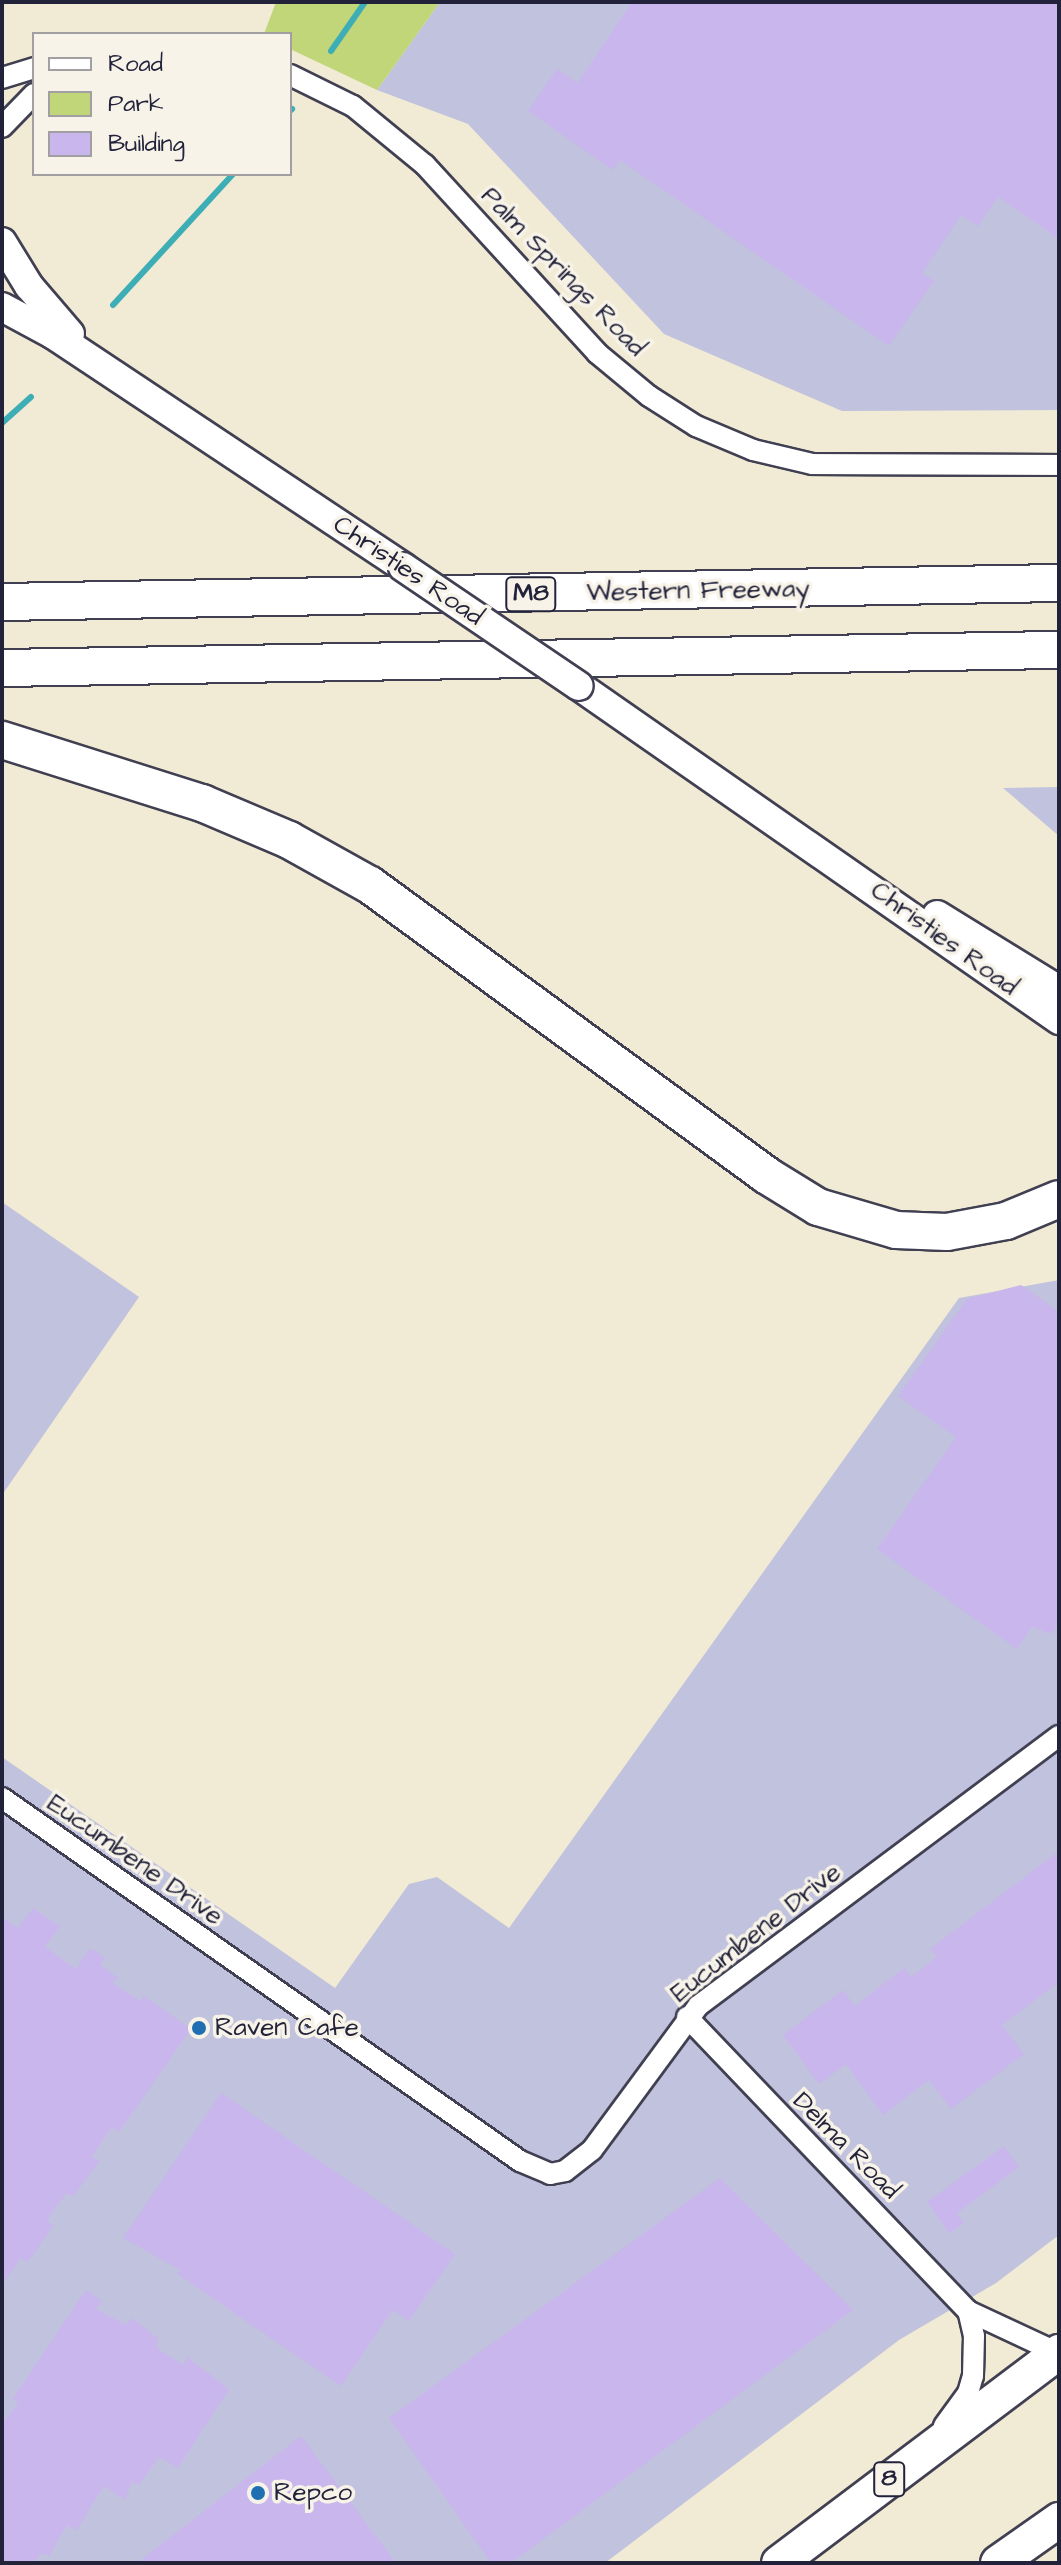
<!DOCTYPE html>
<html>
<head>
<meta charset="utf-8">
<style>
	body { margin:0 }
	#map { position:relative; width:1061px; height:2565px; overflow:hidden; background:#f1ead4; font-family:"Architects Daughter",sans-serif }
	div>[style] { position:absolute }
	.industrial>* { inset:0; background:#c1c2dd }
	.green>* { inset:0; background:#c1d579 }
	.stream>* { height:6px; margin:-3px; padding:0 3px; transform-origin:3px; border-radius:3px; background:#3daeb5 }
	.building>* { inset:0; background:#c8b6ec }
	.roads { filter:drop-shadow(2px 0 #414052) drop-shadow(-2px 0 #414052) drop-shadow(0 2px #414052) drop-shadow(0 -2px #414052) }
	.minor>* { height:20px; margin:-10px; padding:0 10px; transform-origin:10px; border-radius:10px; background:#fff }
	.secondary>* { height:28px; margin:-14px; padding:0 14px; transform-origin:14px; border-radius:14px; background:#fff }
	.trunk>* { height:34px; margin:-17px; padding:0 17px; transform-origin:17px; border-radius:17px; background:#fff }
	.motorway>* { height:36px; margin:-18px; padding:0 18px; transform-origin:18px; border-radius:18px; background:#fff }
	.bridges { filter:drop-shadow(2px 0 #414052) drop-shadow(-2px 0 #414052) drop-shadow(0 2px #414052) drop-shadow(0 -2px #414052) }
	.secondary-bridge>* { height:28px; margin:-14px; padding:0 14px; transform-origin:14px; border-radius:14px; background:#fff }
	.dots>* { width:22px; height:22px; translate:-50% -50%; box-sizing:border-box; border:4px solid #f7f3e8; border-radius:50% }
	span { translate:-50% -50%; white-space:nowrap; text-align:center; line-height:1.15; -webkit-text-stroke:7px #f7f3e8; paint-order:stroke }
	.shield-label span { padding:2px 6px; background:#f7f3e8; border:2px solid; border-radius:6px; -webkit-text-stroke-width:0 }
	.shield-label { font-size:24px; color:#22223b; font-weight:700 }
	.street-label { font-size:26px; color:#22223b }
	.poi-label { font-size:26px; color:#22223b }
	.left { translate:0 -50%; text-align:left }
	.frame { position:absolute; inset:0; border:4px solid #22223b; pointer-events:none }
	.legend { position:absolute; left:32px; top:32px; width:260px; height:144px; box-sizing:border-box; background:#f7f3e8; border:2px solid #a29fa3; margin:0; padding:10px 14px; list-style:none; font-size:24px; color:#22223b }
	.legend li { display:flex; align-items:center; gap:16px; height:40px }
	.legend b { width:40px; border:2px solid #a29fa3 }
</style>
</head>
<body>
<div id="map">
	<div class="industrial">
		<i style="clip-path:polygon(440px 2px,1059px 2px,1059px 410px,842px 411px,664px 334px,468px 124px,377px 90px)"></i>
		<i style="clip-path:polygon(1059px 787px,1059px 836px,1003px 788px)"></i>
		<i style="clip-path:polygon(2px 1202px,139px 1297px,2px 1495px)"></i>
		<i style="clip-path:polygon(1059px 1280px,1059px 2235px,996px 2283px,899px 2340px,605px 2563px,2px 2563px,2px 1757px,335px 1988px,409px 1884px,437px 1877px,509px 1928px,959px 1298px)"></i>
	</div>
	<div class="green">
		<i style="clip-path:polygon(276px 2px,440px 2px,377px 90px,290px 49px,290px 34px,264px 34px)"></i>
	</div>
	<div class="stream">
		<i style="left:331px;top:51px;width:60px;rotate:-55.2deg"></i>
		<i style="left:290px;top:111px;width:3px;rotate:-45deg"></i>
		<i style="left:113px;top:305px;width:178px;rotate:-47.5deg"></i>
		<i style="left:2px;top:423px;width:39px;rotate:-42deg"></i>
	</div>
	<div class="building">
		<i style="clip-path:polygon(632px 2px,1059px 2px,1059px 239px,998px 197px,978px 226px,961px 215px,922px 273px,934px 281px,889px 346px,620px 160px,613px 170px,528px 111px,557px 69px,577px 83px)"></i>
		<i style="clip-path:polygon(1021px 1285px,1059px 1312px,1059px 1624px,1052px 1634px,1032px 1627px,1017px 1649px,877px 1549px,956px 1437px,898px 1396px,967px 1299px)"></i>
		<i style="clip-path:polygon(1059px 1851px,1059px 1982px,1002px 2025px,1024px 2054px,951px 2109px,929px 2080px,883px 2115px,846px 2064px,819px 2084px,783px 2035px,843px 1990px,855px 2006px,904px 1968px,911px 1977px,937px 1957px,930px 1949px)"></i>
		<i style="clip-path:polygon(33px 1908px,60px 1926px,45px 1947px,76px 1969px,90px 1948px,105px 1958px,100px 1965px,117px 1977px,113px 1983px,140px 2001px,144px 1996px,191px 2029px,119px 2132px,112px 2127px,92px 2156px,99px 2161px,73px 2197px,67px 2193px,56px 2207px,47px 2221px,53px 2226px,28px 2262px,21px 2258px,2px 2285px,2px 1917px,18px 1928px)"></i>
		<i style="clip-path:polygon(221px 2093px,455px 2254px,409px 2321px,393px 2310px,341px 2386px,177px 2274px,180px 2270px,123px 2238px)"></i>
		<i style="clip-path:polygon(1004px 2146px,1019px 2167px,957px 2213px,964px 2223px,949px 2233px,927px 2202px)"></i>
		<i style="clip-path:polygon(720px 2178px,853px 2310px,511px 2563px,491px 2563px,389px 2418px)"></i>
		<i style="clip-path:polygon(86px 2290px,102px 2301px,96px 2309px,126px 2325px,132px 2318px,158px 2339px,157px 2348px,183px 2365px,187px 2357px,229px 2389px,178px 2468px,159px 2457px,139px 2485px,132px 2482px,125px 2500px,104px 2486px,76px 2531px,67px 2525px,49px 2556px,41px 2553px,34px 2563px,2px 2563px,2px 2425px,18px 2403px,13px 2398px)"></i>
		<i style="clip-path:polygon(301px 2436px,396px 2563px,137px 2563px)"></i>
	</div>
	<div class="roads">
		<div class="minor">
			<i style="left:290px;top:75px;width:70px;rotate:26.2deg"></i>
			<i style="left:353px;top:106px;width:93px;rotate:39.3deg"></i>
			<i style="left:425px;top:165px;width:255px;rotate:47.5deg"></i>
			<i style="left:597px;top:353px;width:67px;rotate:39.6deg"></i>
			<i style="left:649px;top:396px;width:56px;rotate:32.6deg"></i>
			<i style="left:696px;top:426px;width:62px;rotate:22.8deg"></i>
			<i style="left:753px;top:450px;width:61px;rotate:13.3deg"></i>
			<i style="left:812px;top:464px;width:247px;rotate:0.2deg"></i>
			<i style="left:2px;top:78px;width:34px;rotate:-17deg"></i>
			<i style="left:2px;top:127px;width:46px;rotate:-45.9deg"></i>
			<i style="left:2px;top:1798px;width:633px;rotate:35.02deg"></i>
			<i style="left:520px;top:2161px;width:33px;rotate:23deg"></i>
			<i style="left:550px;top:2174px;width:15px;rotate:-11deg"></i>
			<i style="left:565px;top:2171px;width:34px;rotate:-38deg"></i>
			<i style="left:592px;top:2150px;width:179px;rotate:-53.6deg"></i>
			<i style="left:698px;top:2006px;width:451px;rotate:-36.8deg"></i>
			<i style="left:687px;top:2017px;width:407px;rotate:46.3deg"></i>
			<i style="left:968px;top:2311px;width:99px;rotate:25deg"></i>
			<i style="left:944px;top:2426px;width:41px;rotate:-54deg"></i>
			<i style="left:968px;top:2393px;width:18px;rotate:-74deg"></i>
			<i style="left:973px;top:2376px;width:40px;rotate:-88.6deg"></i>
			<i style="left:974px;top:2336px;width:26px;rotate:-103deg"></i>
		</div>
		<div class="secondary">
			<i style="left:2px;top:242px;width:52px;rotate:58.5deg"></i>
			<i style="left:29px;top:286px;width:63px;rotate:49.5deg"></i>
			<i style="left:2px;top:307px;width:59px;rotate:28.3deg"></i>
			<i style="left:54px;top:335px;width:419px;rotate:33.6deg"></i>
			<i style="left:579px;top:686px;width:585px;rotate:34.83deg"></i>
			<i style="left:937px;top:915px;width:143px;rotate:31.6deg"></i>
		</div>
		<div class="trunk">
			<i style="left:779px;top:2563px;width:351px;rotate:-37deg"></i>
			<i style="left:998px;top:2563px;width:75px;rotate:-35.2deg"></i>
		</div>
		<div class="motorway">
			<i style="left:2px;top:602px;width:1057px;rotate:-1.03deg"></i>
			<i style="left:2px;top:668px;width:1057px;rotate:-0.98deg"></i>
			<i style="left:2px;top:740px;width:210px;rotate:17.5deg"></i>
			<i style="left:202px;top:803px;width:95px;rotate:23deg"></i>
			<i style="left:289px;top:840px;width:93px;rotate:29.1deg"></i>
			<i style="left:370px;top:885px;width:491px;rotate:36.2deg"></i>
			<i style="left:766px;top:1175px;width:61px;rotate:31.6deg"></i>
			<i style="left:818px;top:1207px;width:81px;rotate:16.4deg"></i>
			<i style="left:896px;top:1230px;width:51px;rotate:2.2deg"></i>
			<i style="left:947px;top:1232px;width:60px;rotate:-10.6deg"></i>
			<i style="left:1006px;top:1221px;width:57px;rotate:-22.5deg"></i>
		</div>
	</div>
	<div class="bridges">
		<div class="secondary-bridge">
			<i style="left:403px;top:567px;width:212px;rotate:34.1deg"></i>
		</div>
	</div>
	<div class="dots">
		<i style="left:199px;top:2028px;background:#1f6fb2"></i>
		<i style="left:258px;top:2493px;background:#1f6fb2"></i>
	</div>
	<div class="shield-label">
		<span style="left:531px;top:594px">M8</span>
		<span style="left:889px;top:2479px">8</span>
	</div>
	<div class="street-label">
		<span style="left:563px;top:272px;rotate:46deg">Palm Springs Road</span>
		<span style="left:408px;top:571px;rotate:34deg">Christies Road</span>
		<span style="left:698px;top:591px;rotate:-1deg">Western Freeway</span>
		<span style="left:944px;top:939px;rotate:36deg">Christies Road</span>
		<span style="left:135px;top:1860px;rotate:35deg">Eucumbene Drive</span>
		<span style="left:756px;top:1933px;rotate:-38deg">Eucumbene Drive</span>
		<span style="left:846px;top:2146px;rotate:45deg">Delma Road</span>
	</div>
	<div class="poi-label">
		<span class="left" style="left:215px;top:2028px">Raven Cafe</span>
		<span class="left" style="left:274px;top:2493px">Repco</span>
	</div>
	<div class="frame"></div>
	<ul class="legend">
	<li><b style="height:10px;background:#fff"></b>Road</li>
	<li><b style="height:22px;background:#c1d579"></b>Park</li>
	<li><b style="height:22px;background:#c8b6ec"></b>Building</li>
	</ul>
</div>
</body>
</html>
